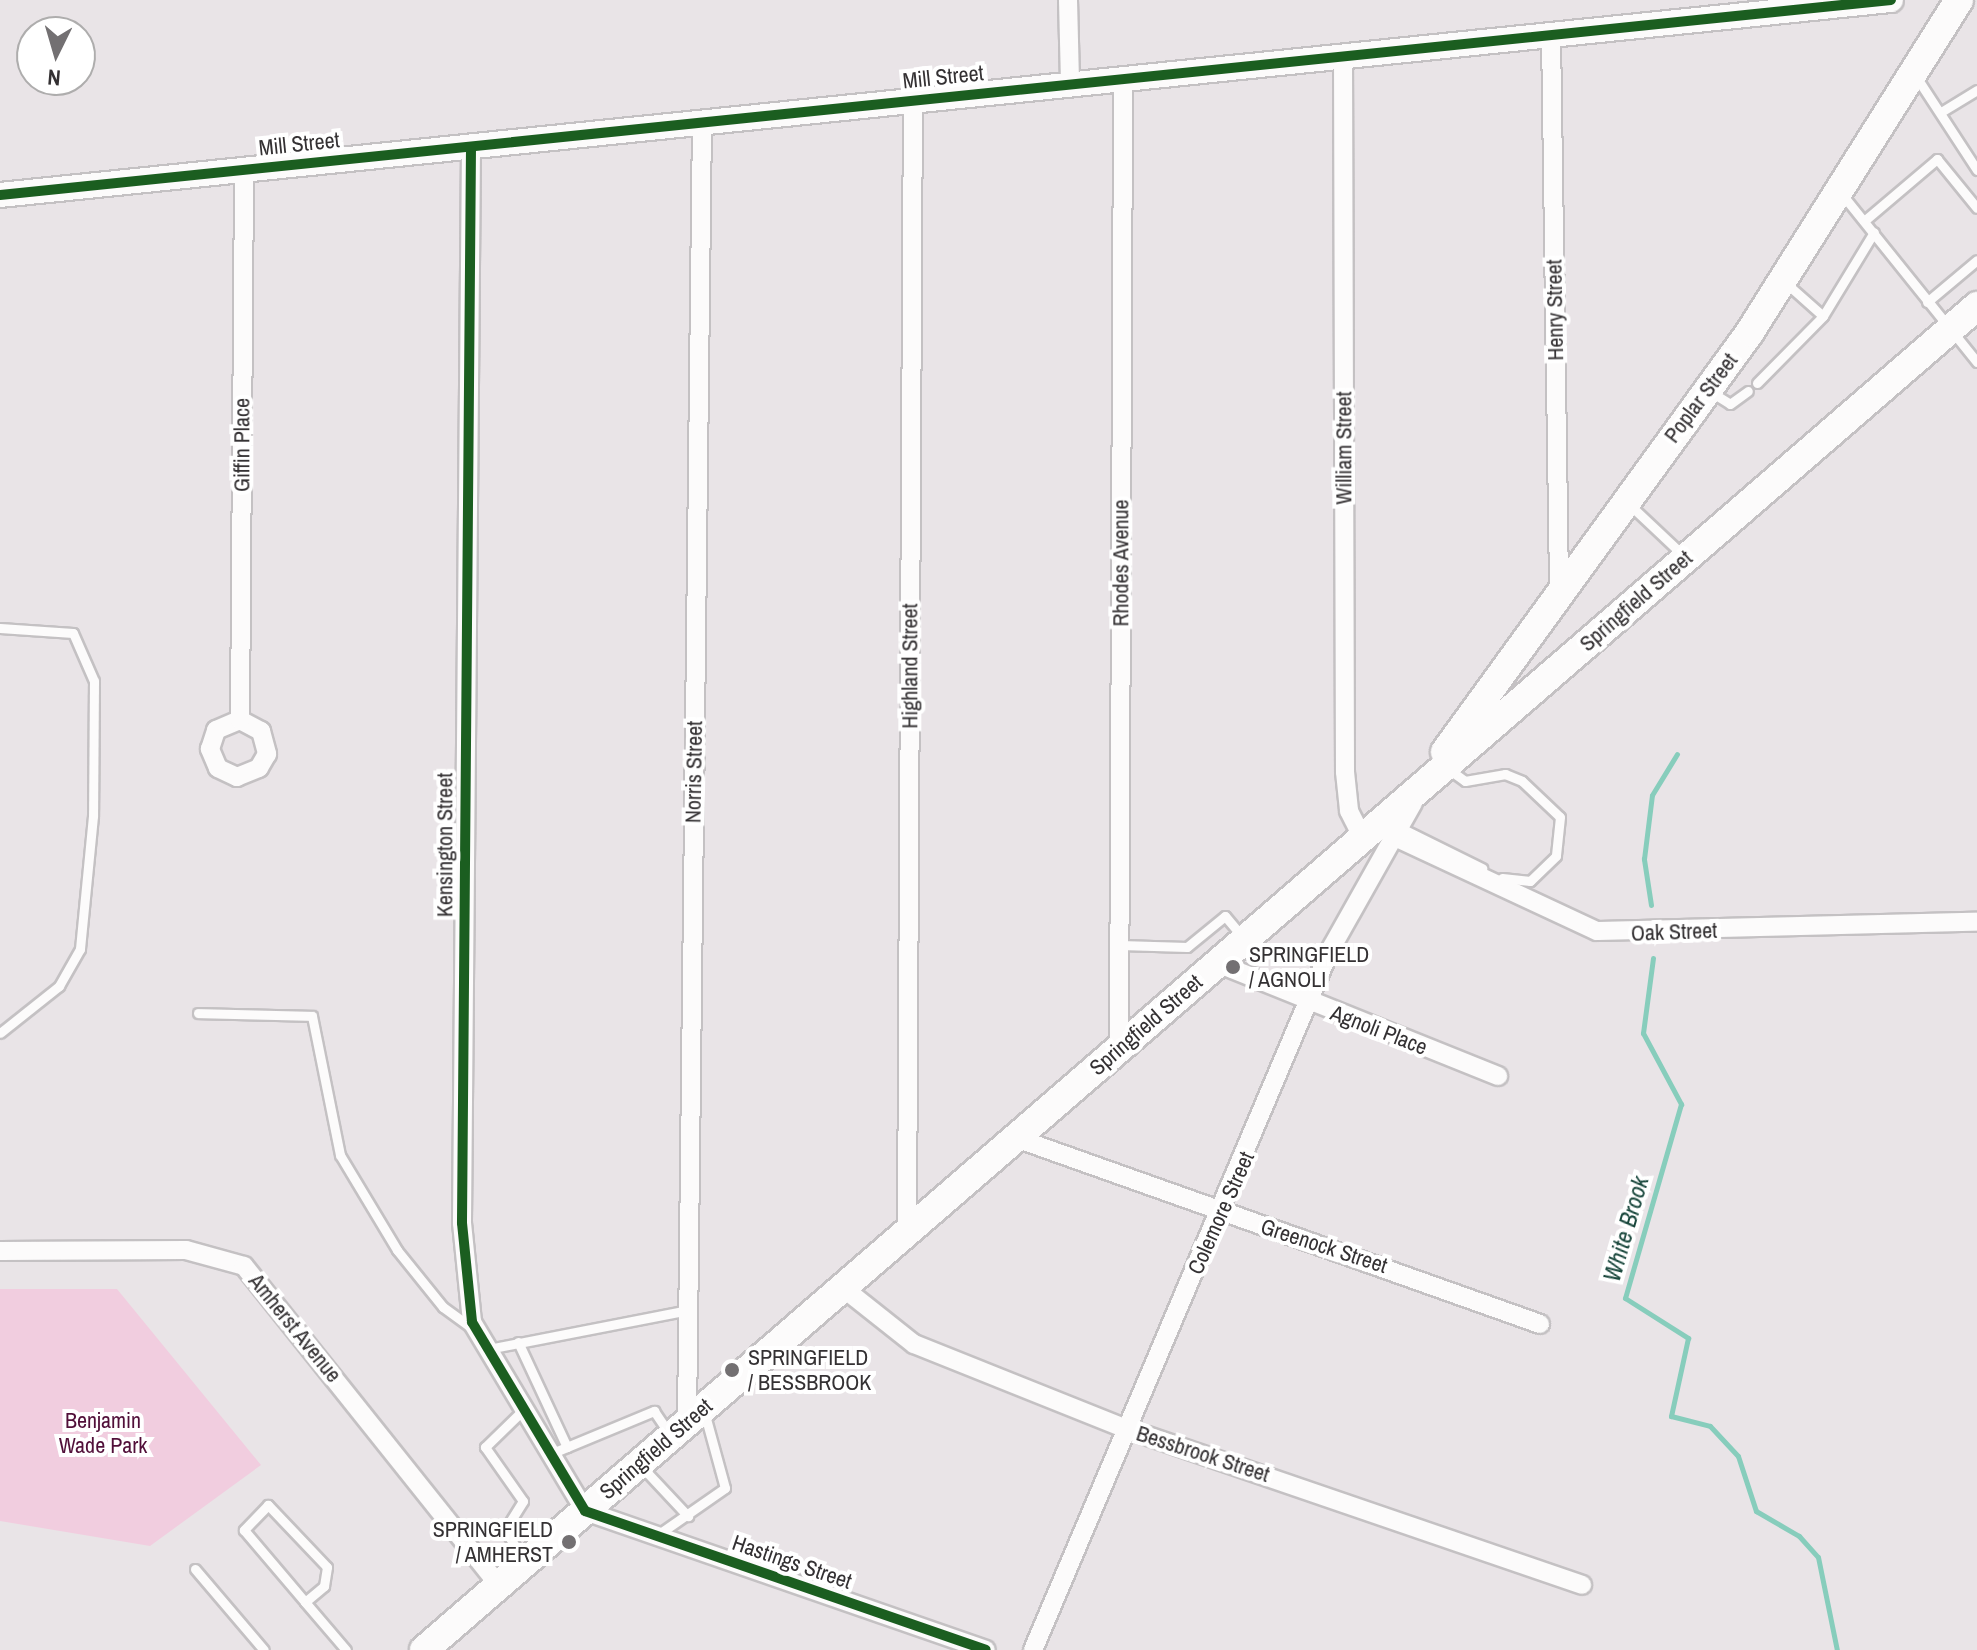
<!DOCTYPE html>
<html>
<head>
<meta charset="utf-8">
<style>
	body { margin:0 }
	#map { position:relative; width:1977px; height:1650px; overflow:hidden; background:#e9e4e7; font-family:"Archivo Narrow",sans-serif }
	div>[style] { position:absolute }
	.green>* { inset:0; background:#f1cddf }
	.stream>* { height:5px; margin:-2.5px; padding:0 2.5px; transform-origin:2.5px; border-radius:2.5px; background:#87cdbc }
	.roads { filter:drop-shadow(2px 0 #c4c1c3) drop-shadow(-2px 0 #c4c1c3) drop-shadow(0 2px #c4c1c3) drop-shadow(0 -2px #c4c1c3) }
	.lane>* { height:9px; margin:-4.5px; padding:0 4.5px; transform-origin:4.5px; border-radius:4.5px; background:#fcfbfb }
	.street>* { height:18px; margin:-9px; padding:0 9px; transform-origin:9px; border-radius:9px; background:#fcfbfb }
	.secondary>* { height:24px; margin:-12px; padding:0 12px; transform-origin:12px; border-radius:12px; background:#fcfbfb }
	.primary>* { height:28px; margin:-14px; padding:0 14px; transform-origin:14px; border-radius:14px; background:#fcfbfb }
	.cycleway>* { height:10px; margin:-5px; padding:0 5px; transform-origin:5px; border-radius:5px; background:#1b5e20 }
	.dots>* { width:22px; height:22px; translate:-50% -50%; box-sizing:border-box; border:4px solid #fff; border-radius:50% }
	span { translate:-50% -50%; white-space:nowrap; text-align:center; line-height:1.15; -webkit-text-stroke:8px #fff; paint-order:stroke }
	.street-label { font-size:22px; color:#343133 }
	.poi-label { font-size:22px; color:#343133 }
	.left { translate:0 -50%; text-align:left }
	.right { translate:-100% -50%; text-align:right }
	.park-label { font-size:22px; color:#510f39 }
	.water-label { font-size:24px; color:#19473c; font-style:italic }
	.north { position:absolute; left:16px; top:16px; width:80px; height:80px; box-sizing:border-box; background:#fff; border:2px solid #aeadad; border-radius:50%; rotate:185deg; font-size:22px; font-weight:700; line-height:32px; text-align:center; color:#343133 }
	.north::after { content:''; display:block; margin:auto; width:28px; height:36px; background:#737072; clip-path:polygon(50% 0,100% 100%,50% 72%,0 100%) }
</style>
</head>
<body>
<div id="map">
	<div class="green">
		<i style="clip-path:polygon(0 1289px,117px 1289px,261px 1465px,150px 1546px,0 1521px)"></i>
	</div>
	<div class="stream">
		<i style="left:1651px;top:905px;width:47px;rotate:-98.7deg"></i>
		<i style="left:1644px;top:859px;width:64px;rotate:-82.9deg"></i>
		<i style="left:1652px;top:795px;width:48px;rotate:-58.6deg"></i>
		<i style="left:1653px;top:958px;width:76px;rotate:97.6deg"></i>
		<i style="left:1643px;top:1033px;width:81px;rotate:61.8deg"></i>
		<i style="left:1681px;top:1104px;width:202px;rotate:106.1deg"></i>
		<i style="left:1625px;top:1298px;width:75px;rotate:32.4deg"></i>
		<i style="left:1688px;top:1338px;width:80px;rotate:102.3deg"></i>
		<i style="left:1671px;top:1416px;width:40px;rotate:14.4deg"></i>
		<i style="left:1710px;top:1426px;width:41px;rotate:47deg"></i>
		<i style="left:1738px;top:1456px;width:58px;rotate:71.9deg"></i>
		<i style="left:1756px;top:1511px;width:50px;rotate:30.2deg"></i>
		<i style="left:1799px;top:1536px;width:28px;rotate:48deg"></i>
		<i style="left:1818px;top:1557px;width:95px;rotate:78.5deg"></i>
	</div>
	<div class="roads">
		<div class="lane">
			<i style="left:1917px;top:78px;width:110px;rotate:56.9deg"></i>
			<i style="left:1941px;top:112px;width:42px;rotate:-31.4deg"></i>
			<i style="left:1841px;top:193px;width:217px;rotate:51.2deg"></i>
			<i style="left:1864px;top:221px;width:96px;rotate:-40.3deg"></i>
			<i style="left:1937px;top:159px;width:63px;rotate:50.8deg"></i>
			<i style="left:1787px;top:284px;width:48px;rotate:41.6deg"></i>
			<i style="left:1927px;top:302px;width:65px;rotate:-40deg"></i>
			<i style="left:1757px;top:383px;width:94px;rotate:-45.4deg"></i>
			<i style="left:1823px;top:316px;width:98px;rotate:-58.7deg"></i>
			<i style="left:1711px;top:392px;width:22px;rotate:32deg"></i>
			<i style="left:1730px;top:404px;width:22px;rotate:-36deg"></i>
			<i style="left:1630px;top:505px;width:73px;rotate:43.3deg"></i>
			<i style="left:0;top:628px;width:73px;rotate:3.9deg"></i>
			<i style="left:73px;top:633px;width:52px;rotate:66.4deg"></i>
			<i style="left:94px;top:681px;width:135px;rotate:90.4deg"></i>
			<i style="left:93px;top:816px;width:134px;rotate:95.6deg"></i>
			<i style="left:80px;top:949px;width:43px;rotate:119.6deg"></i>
			<i style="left:59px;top:986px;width:75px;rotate:141.5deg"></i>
			<i style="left:1447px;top:768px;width:22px;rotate:36deg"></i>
			<i style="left:1465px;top:781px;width:41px;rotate:-9.9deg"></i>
			<i style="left:1505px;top:774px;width:18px;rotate:22deg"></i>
			<i style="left:1522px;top:781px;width:52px;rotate:43.5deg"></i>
			<i style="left:1560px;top:817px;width:39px;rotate:96deg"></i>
			<i style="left:1556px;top:856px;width:36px;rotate:136deg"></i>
			<i style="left:1530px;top:881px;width:28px;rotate:-174deg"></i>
			<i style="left:1399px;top:827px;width:93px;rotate:26.3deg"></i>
			<i style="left:1120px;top:945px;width:67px;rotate:1.7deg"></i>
			<i style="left:1187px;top:947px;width:49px;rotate:-39.2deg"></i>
			<i style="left:1225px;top:916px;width:26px;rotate:50deg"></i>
			<i style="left:198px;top:1013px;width:114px;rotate:1.5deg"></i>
			<i style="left:312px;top:1016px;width:142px;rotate:78.6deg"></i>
			<i style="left:340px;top:1155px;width:111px;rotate:59deg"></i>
			<i style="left:397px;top:1250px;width:73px;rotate:51.1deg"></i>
			<i style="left:443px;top:1307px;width:37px;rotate:36deg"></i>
			<i style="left:518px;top:1342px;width:116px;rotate:65deg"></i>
			<i style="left:488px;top:1349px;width:205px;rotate:-11deg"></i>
			<i style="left:520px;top:1413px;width:49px;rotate:135.8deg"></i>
			<i style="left:485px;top:1447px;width:66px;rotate:54.9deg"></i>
			<i style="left:523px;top:1501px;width:34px;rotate:122deg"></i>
			<i style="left:505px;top:1530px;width:34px;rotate:58deg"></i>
			<i style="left:550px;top:1454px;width:113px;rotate:-22.5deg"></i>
			<i style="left:654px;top:1411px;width:29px;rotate:56deg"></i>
			<i style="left:641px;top:1466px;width:69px;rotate:46.8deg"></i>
			<i style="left:656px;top:1536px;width:84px;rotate:-34.8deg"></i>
			<i style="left:725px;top:1488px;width:80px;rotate:-105.3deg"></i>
			<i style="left:195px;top:1569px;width:106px;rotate:49.6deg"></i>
			<i style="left:305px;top:1602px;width:25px;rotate:-40deg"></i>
			<i style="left:324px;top:1586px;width:19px;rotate:-81deg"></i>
			<i style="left:327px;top:1567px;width:86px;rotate:-133.6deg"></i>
			<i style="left:268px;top:1505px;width:35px;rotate:134deg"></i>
			<i style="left:244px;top:1530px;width:94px;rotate:49.7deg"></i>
			<i style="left:305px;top:1602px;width:63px;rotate:49.5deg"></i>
		</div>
		<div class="street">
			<i style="left:1068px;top:0;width:84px;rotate:88.6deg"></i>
			<i style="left:1551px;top:33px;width:555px;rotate:89.17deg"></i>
			<i style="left:1343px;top:55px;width:717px;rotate:89.84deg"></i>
			<i style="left:1345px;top:772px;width:39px;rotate:84deg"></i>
			<i style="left:1349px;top:811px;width:29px;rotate:63deg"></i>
			<i style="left:471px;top:147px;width:1076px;rotate:90.48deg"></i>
			<i style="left:462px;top:1223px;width:100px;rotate:84.2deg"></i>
			<i style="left:472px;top:1322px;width:220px;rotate:59.1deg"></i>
			<i style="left:585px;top:1511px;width:424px;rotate:19.1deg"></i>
			<i style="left:240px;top:720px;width:24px;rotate:28deg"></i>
			<i style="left:261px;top:731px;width:24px;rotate:75deg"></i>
			<i style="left:267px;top:754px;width:16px;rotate:120deg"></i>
			<i style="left:259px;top:768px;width:24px;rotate:158deg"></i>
			<i style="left:237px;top:777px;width:21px;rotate:-155deg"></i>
			<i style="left:218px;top:768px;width:21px;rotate:-113deg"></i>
			<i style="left:210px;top:749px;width:20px;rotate:-72deg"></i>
			<i style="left:216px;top:730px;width:26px;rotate:-23deg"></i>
			<i style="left:240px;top:720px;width:550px;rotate:-89.58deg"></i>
			<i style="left:1393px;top:836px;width:225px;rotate:25deg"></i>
			<i style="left:1597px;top:931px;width:380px;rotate:-1.4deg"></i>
			<i style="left:1217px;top:963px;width:303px;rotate:21.9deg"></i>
			<i style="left:1119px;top:1048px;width:970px;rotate:-89.76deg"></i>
			<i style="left:1016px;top:1138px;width:556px;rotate:19.54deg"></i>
			<i style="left:907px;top:1231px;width:1130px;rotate:-89.7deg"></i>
			<i style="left:0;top:1251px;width:186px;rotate:-0.3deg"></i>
			<i style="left:186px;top:1250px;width:60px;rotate:15.4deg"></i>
			<i style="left:244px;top:1266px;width:408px;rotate:51.4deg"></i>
			<i style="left:842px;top:1287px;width:92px;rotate:38.4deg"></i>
			<i style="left:914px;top:1344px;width:229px;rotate:21.8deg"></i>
			<i style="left:1127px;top:1429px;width:481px;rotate:18.9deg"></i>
			<i style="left:687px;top:1421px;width:1298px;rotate:-89.34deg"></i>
			<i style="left:1033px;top:1650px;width:758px;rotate:-67.02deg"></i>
			<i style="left:1329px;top:952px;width:171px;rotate:-60.6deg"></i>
		</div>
		<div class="secondary">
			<i style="left:0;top:195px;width:1901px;rotate:-5.89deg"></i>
		</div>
		<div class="primary">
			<i style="left:1445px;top:752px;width:519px;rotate:-54.01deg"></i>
			<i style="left:1750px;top:332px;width:392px;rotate:-57.8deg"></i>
			<i style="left:424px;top:1650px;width:2054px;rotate:-40.87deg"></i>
		</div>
	</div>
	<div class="cycleway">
		<i style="left:471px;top:147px;width:1076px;rotate:90.48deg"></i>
		<i style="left:462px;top:1223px;width:100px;rotate:84.2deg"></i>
		<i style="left:472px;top:1322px;width:220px;rotate:59.1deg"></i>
		<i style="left:585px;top:1511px;width:424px;rotate:19.1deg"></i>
		<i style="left:0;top:195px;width:1901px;rotate:-5.89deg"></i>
	</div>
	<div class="dots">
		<i style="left:1233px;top:967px;background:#737072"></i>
		<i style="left:732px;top:1370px;background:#737072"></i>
		<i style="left:569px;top:1542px;background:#737072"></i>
	</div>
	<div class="street-label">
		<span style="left:943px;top:77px;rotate:-6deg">Mill Street</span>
		<span style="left:299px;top:144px;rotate:-6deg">Mill Street</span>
		<span style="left:1555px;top:310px;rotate:-91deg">Henry Street</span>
		<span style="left:1701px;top:398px;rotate:-53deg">Poplar Street</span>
		<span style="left:242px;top:445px;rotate:-90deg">Giffin Place</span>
		<span style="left:1344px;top:448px;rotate:-90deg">William Street</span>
		<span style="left:1121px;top:563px;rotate:-90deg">Rhodes Avenue</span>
		<span style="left:1636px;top:601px;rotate:-41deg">Springfield Street</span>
		<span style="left:910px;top:666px;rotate:-90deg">Highland Street</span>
		<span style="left:694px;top:772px;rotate:-89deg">Norris Street</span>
		<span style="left:445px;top:845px;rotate:-90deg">Kensington Street</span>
		<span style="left:1674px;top:932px;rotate:-2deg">Oak Street</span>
		<span style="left:1146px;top:1025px;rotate:-41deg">Springfield Street</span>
		<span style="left:1379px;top:1030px;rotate:21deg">Agnoli Place</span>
		<span style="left:1221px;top:1213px;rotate:-66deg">Colemore Street</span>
		<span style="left:1324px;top:1246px;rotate:18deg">Greenock Street</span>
		<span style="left:295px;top:1328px;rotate:51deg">Amherst Avenue</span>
		<span style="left:656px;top:1449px;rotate:-41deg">Springfield Street</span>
		<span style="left:1203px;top:1454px;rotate:18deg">Bessbrook Street</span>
		<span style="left:792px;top:1562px;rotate:19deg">Hastings Street</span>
	</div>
	<div class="poi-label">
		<span class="left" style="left:1249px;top:967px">SPRINGFIELD<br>/ AGNOLI</span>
		<span class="left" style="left:748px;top:1370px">SPRINGFIELD<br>/ BESSBROOK</span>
		<span class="right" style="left:553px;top:1542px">SPRINGFIELD<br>/ AMHERST</span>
	</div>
	<div class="park-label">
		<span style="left:103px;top:1433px">Benjamin<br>Wade Park</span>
	</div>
	<div class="water-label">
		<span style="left:1626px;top:1229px;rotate:-74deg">White Brook</span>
	</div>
	<div class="north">N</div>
</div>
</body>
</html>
